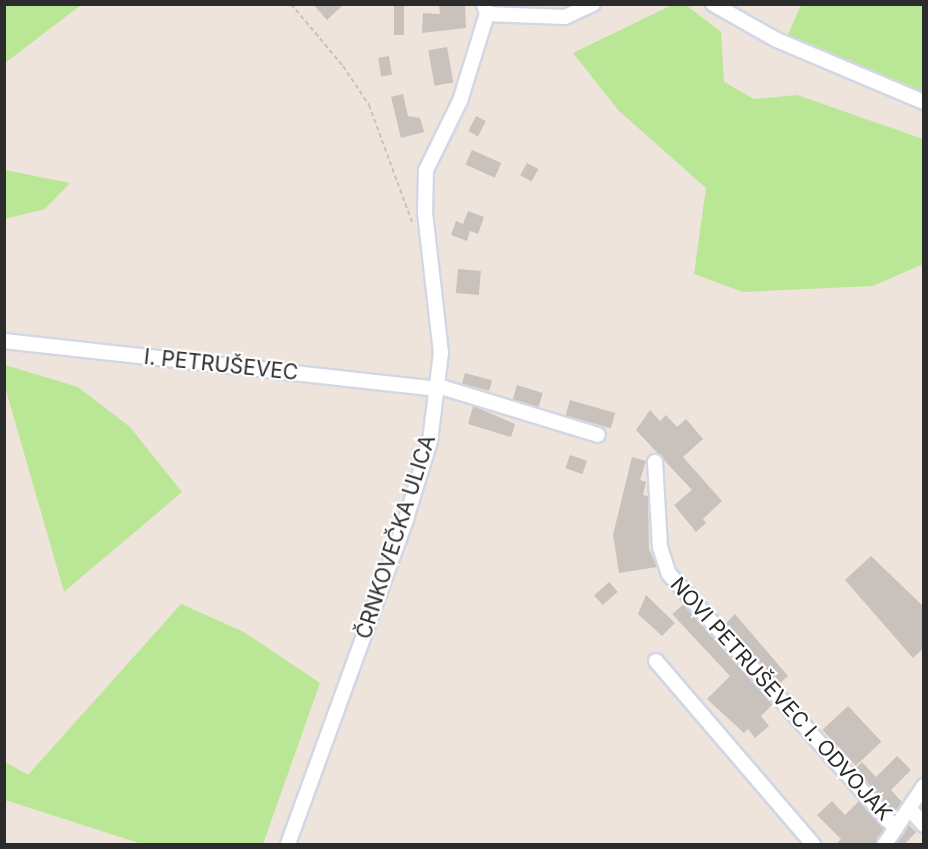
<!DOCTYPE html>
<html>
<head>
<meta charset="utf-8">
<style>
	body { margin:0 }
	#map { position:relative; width:928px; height:849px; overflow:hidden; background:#eee4dc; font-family:Inter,sans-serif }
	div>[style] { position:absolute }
	.green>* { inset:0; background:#bae795 }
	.building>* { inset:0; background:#c9c1bc; transform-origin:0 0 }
	.path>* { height:2px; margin-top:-1px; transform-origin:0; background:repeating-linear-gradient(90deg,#c4c4c4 0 4.5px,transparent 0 7.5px) }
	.roads { filter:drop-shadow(2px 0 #d1d7e4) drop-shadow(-2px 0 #d1d7e4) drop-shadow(0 2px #d1d7e4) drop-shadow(0 -2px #d1d7e4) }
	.minor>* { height:14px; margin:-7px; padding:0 7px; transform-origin:7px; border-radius:7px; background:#fff }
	span { translate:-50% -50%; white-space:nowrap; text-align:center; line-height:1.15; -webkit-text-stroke:4.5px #fff; paint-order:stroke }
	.street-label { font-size:21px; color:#2b2b2b }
	.frame { position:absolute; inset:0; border:6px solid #2b2b2b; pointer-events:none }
</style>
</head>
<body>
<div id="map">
	<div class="green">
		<i style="clip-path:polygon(5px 4px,81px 4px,81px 5px,5px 63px)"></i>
		<i style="clip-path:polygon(674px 4px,686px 5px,721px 32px,724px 82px,754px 99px,797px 95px,923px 139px,923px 264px,873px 286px,743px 292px,694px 274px,706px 188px,619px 111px,573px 53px)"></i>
		<i style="clip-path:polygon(801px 5px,923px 5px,923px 93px,786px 39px)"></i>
		<i style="clip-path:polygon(5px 168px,5px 170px,70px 183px,45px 209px,5px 219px)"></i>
		<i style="clip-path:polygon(5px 365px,78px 387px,130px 427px,182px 492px,64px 592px,5px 387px)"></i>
		<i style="clip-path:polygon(181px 604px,244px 632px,320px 683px,263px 844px,142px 844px,5px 800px,5px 762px,28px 775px)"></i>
	</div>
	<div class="building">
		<i style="clip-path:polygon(313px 4px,344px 4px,327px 20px)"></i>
		<i style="left:394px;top:4px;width:10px;height:31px"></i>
		<i style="clip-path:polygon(439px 4px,465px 4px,466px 28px,422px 33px,423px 13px,440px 14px)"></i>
		<i style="left:447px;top:47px;width:36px;height:19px;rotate:80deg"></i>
		<i style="left:389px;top:56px;width:19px;height:11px;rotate:81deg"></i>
		<i style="clip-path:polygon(403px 94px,408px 116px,420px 118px,424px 132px,401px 138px,391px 97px)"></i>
		<i style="left:476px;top:116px;width:11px;height:17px;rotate:27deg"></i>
		<i style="left:472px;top:150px;width:32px;height:16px;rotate:24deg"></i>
		<i style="left:527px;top:163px;width:13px;height:14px;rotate:29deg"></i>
		<i style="clip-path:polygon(468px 211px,484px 217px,478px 234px,470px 231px,467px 241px,451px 235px,456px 221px,463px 224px)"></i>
		<i style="left:458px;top:269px;width:23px;height:24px;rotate:5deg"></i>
		<i style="left:465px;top:373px;width:28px;height:11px;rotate:15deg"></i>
		<i style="left:517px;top:385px;width:27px;height:15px;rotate:17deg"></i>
		<i style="left:570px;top:400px;width:47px;height:16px;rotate:16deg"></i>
		<i style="clip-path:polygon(473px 406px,515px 424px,511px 437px,468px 424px)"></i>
		<i style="clip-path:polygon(650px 410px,660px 421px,666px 415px,677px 427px,686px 419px,703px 439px,683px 457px,722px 501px,703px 519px,706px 523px,696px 532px,674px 505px,692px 490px,636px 430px)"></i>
		<i style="left:570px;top:455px;width:18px;height:14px;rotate:19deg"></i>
		<i style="clip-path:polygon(632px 457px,646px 461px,640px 480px,646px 482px,643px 495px,648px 496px,649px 549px,657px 567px,619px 573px,613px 535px)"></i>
		<i style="clip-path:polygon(871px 556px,924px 607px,924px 648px,913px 658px,845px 580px)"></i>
		<i style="left:609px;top:582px;width:13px;height:20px;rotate:48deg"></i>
		<i style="clip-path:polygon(646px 595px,675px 623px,662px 636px,638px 614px)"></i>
		<i style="clip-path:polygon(684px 604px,773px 704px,761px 716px,769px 726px,755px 738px,748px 729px,744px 733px,707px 699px,730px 676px,672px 614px)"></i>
		<i style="clip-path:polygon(735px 614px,788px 676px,779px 684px,725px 624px)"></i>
		<i style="left:848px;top:706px;width:49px;height:35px;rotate:47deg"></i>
		<i style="clip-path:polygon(897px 756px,911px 770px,891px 790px,902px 802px,894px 814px,855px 769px,862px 762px,876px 777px)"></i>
		<i style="clip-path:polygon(832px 801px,845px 815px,859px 801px,884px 829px,876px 844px,836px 844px,841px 839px,817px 815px)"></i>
		<i style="clip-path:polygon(909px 825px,916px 832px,905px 844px,896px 844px)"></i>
	</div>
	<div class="path">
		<i style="left:291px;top:4px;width:81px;rotate:50deg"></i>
		<i style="left:343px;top:66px;width:47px;rotate:56.3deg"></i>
		<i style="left:369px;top:105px;width:125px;rotate:69.8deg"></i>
	</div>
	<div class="roads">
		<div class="minor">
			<i style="left:713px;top:4px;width:73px;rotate:29.4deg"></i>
			<i style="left:777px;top:40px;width:160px;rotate:22.9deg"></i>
			<i style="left:487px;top:14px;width:78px;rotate:2.2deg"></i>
			<i style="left:565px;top:17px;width:31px;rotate:-25deg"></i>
			<i style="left:4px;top:341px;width:437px;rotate:6.3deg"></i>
			<i style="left:438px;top:386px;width:167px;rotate:17deg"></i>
			<i style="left:655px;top:462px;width:85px;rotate:86.6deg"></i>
			<i style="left:660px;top:547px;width:28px;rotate:72deg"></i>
			<i style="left:669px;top:574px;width:341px;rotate:48.3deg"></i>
			<i style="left:656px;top:661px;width:241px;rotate:49.4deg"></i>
			<i style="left:910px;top:809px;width:21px;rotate:49deg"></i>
			<i style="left:288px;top:844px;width:346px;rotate:-70deg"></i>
			<i style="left:406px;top:519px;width:82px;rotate:-72.9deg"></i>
			<i style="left:430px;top:441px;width:89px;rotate:-82.9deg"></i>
			<i style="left:441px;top:353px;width:141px;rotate:-96.5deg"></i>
			<i style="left:425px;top:213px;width:43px;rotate:-88.7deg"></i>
			<i style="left:426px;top:170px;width:77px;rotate:-63.8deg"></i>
			<i style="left:460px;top:101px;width:91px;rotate:-72.8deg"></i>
			<i style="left:487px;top:14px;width:10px;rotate:-107deg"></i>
			<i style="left:885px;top:844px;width:70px;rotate:-56.1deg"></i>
		</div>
	</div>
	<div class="street-label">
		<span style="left:221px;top:365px;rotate:6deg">I. PETRUŠEVEC</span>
		<span style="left:396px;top:537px;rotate:-72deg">ČRNKOVEČKA ULICA</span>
		<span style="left:781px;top:699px;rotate:48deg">NOVI PETRUŠEVEC I. ODVOJAK</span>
	</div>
	<div class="frame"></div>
</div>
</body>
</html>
